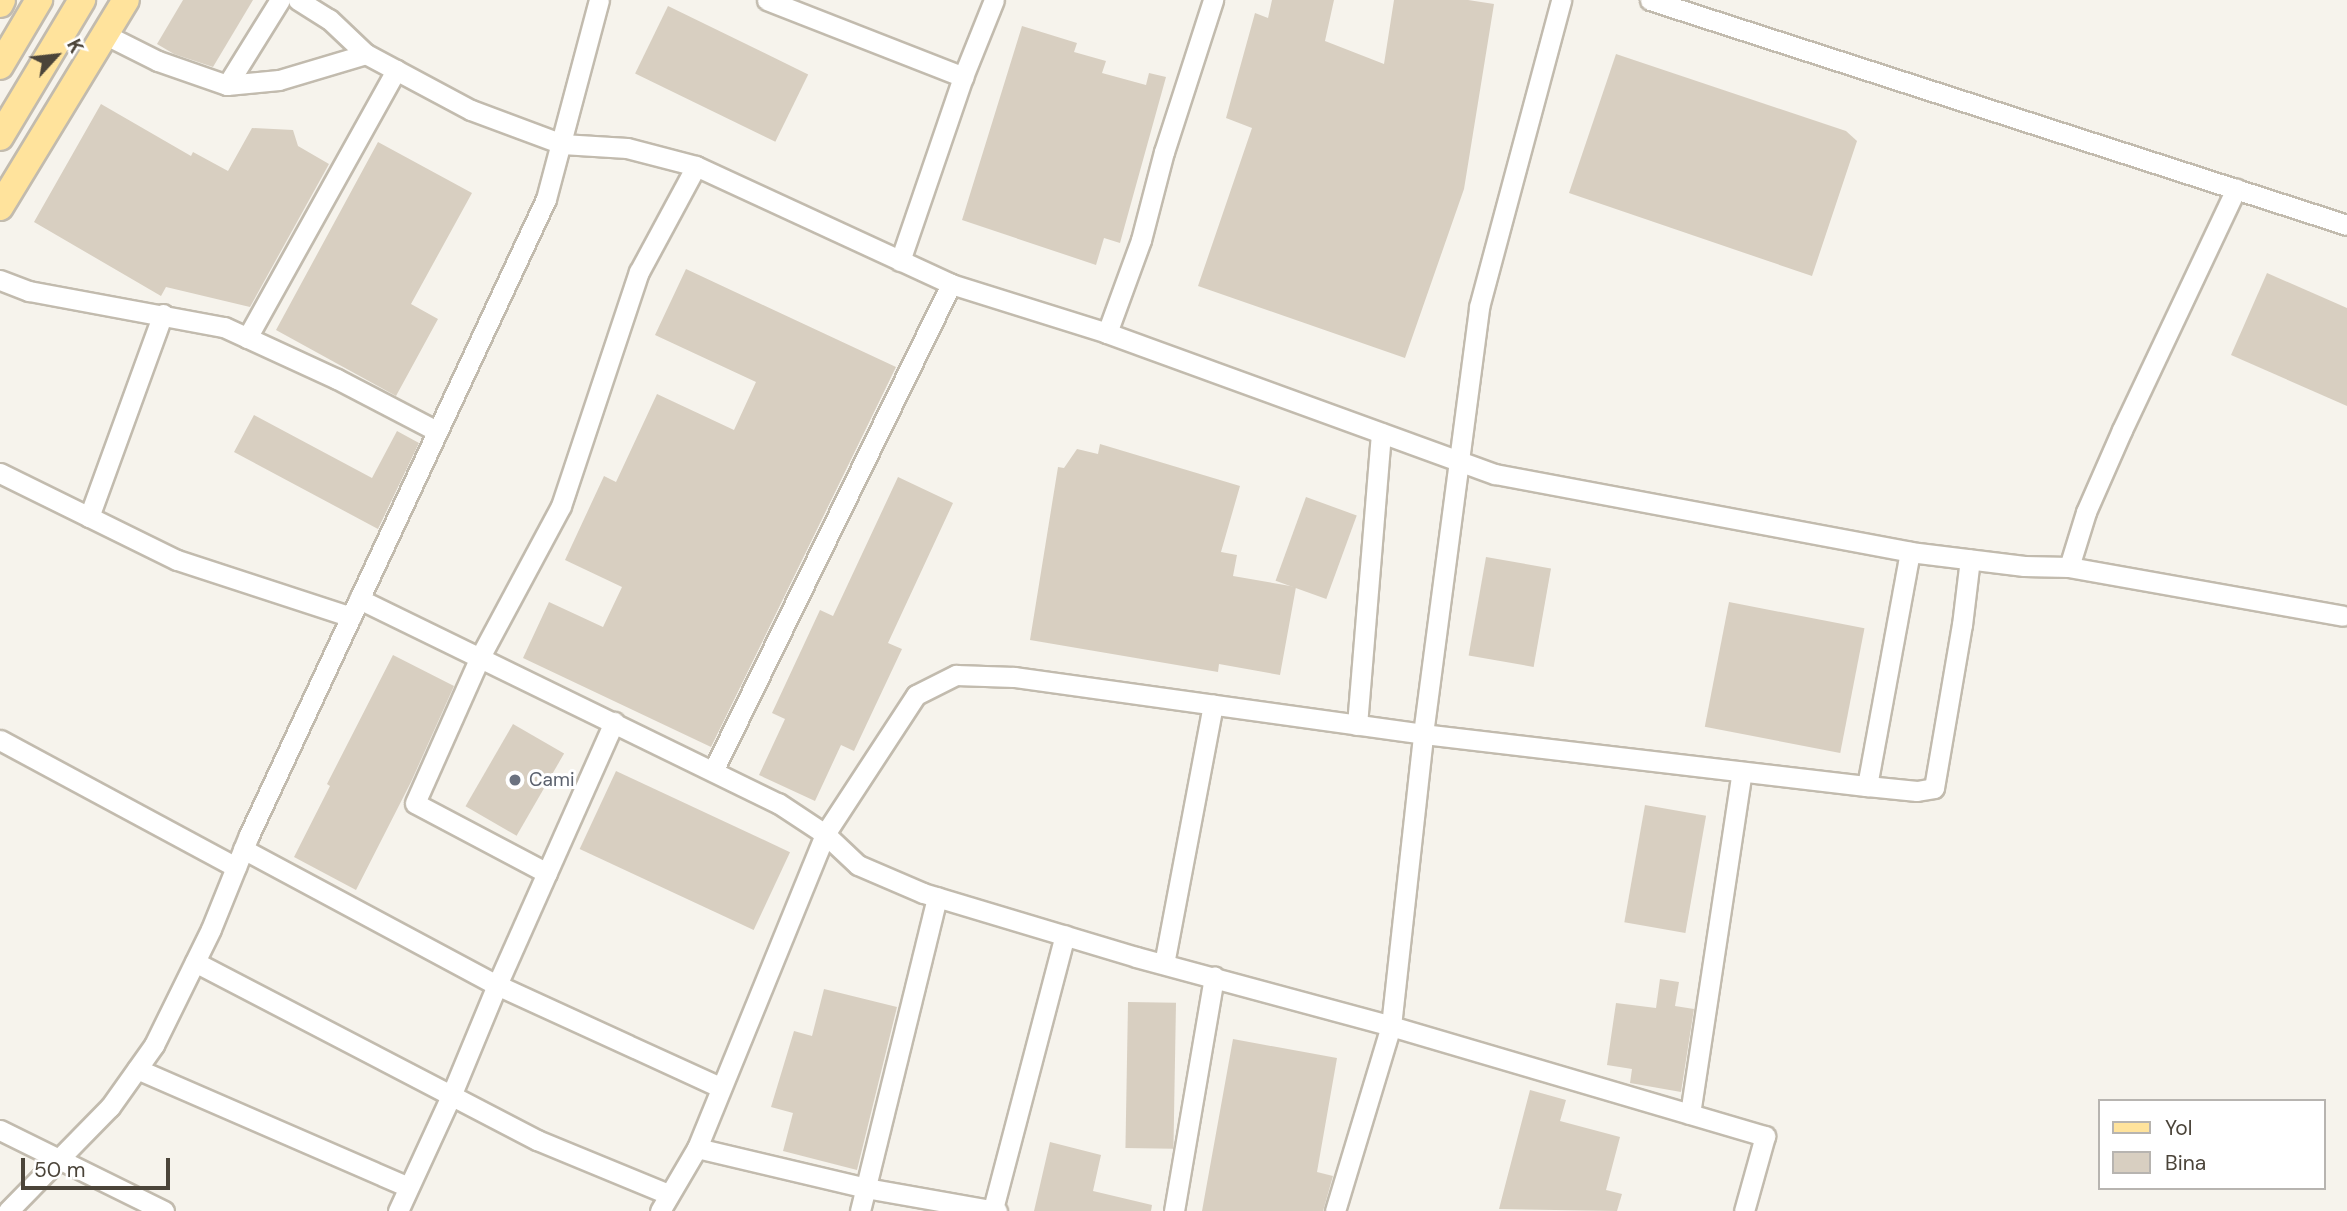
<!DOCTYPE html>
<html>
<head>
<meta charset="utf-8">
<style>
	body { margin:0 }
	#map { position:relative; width:2347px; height:1211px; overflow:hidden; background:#f6f3ec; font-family:"DM Sans",sans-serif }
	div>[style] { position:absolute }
	.building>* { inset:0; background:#d8cfc1; transform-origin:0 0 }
	.roads { filter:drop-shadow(2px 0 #c2bbae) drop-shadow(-2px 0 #c2bbae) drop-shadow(0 2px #c2bbae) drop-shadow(0 -2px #c2bbae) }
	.minor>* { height:19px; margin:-9.5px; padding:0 9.5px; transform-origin:9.5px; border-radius:9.5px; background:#fff }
	.major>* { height:26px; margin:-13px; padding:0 13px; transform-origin:13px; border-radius:13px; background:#ffe39c }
	.dots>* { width:19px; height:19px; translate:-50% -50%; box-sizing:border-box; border:4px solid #fff; border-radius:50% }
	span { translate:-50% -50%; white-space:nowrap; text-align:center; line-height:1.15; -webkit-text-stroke:6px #fff; paint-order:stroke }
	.worship-label { font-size:19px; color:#5b616d }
	.left { translate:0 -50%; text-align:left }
	.legend { position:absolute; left:2098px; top:1099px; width:228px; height:91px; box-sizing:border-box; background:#fff; border:2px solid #b7b4b0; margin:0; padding:9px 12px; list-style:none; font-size:21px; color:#4b4439 }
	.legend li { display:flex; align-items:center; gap:14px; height:35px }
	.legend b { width:35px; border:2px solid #b7b4b0 }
	.north { position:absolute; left:21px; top:21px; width:70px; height:70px; -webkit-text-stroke:5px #fff; paint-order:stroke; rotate:63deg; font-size:19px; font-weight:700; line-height:28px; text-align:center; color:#4b4439 }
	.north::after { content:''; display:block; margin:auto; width:24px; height:32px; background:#4b4439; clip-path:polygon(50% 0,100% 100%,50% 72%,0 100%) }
	.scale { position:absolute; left:21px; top:1158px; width:149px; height:32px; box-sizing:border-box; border:4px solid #4b4439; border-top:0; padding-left:9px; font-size:21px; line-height:24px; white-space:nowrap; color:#4b4439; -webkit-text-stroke:5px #fff; paint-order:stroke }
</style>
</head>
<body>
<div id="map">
	<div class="building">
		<i style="clip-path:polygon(183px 0,253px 0,213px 67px,174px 54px,157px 44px)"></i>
		<i style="clip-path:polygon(1272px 0,1334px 0,1325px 41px,1384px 64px,1394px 0,1468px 0,1494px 4px,1464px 189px,1405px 358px,1198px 286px,1252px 128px,1226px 118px,1255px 13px,1268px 18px)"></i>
		<i style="left:668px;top:6px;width:156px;height:75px;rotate:26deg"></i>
		<i style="clip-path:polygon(1022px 26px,1077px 43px,1074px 52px,1106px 61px,1102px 73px,1146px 85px,1149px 73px,1166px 77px,1120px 243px,1104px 238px,1096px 265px,962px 220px)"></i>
		<i style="clip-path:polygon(1616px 54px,1846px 131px,1857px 141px,1812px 276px,1569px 193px)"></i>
		<i style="clip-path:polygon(101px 104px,191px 156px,193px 152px,228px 171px,252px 128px,293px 130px,298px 146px,329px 164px,250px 307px,166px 287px,161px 296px,34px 222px)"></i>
		<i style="clip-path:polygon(378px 142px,472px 193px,411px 304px,438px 319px,396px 396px,276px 330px)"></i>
		<i style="clip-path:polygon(686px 269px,896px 367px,711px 747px,523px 658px,549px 602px,603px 627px,622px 587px,565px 560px,604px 476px,616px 482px,657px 394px,734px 430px,756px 382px,655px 335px)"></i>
		<i style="clip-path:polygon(2267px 273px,2347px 308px,2347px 406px,2231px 355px)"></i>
		<i style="clip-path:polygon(254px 415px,372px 478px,397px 431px,419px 443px,378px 529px,234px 452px)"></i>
		<i style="clip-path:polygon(1100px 444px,1240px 486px,1221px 552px,1237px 555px,1233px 576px,1296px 587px,1280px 675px,1219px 664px,1218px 672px,1030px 640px,1058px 467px,1064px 468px,1077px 449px,1098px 454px)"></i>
		<i style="clip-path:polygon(898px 477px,953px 503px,888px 643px,902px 649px,854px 751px,841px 745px,815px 801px,759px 775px,785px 719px,772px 713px,820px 610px,833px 616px)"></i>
		<i style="left:1306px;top:497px;width:54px;height:89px;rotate:20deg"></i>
		<i style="left:1486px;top:557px;width:66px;height:100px;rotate:10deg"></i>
		<i style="left:1729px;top:602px;width:138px;height:127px;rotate:11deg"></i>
		<i style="clip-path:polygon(393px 655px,454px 686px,411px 782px,356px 890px,294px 857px,330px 786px,327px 784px)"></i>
		<i style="left:513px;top:724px;width:59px;height:95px;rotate:30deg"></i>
		<i style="left:616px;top:771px;width:192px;height:86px;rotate:25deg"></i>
		<i style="left:1645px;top:805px;width:62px;height:119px;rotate:10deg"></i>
		<i style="clip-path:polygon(1660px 979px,1679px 982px,1675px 1006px,1694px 1009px,1681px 1092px,1630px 1083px,1632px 1069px,1607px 1065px,1616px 1003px,1656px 1008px)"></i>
		<i style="clip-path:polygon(824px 989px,897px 1007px,857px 1170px,783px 1151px,793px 1113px,771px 1107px,794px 1031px,812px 1036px)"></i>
		<i style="left:1128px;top:1002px;width:48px;height:146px;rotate:1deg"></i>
		<i style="clip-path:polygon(1233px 1039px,1337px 1058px,1317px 1172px,1333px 1176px,1323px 1211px,1202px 1211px)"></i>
		<i style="clip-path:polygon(1530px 1090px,1566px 1100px,1560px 1121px,1620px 1137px,1606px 1190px,1622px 1194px,1617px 1211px,1499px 1209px)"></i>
		<i style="clip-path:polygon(1050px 1142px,1101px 1155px,1093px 1191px,1152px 1205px,1151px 1211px,1034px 1211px)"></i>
	</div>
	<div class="roads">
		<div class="minor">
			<i style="left:298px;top:0;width:36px;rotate:32deg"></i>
			<i style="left:329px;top:19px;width:51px;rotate:43.4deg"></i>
			<i style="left:767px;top:0;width:211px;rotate:21.4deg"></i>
			<i style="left:1650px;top:0;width:732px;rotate:17.89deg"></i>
			<i style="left:106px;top:35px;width:58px;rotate:26.6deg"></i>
			<i style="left:158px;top:61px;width:73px;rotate:19.2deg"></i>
			<i style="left:227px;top:85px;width:52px;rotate:-5.5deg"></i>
			<i style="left:279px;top:80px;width:91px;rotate:-16.6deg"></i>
			<i style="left:366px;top:54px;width:119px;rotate:28.1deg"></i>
			<i style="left:471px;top:110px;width:97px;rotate:20.5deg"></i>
			<i style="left:562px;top:144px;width:65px;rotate:3.5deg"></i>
			<i style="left:627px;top:148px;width:71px;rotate:14.6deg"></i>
			<i style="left:696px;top:166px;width:281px;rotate:24.8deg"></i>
			<i style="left:951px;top:284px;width:164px;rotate:17.4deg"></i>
			<i style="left:1107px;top:333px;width:99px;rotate:-69.9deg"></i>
			<i style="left:1141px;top:240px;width:91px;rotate:-75.4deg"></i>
			<i style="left:1164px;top:152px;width:160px;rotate:-72.1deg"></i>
			<i style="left:227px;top:85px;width:100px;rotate:-58.1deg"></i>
			<i style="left:900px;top:261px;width:194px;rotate:-71.1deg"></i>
			<i style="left:963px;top:77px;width:83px;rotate:-68.1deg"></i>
			<i style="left:0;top:280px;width:31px;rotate:21deg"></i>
			<i style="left:29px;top:291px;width:198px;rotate:10.5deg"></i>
			<i style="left:224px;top:327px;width:124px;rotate:24.7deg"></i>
			<i style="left:337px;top:379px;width:113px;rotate:27.5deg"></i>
			<i style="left:1107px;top:333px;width:413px;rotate:20deg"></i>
			<i style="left:1495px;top:474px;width:422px;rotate:10.6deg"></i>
			<i style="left:1910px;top:552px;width:115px;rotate:7deg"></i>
			<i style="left:2024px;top:566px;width:45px;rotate:1.3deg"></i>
			<i style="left:2069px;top:567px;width:278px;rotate:10.1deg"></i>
			<i style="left:247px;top:338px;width:307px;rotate:-60.9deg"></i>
			<i style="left:0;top:473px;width:197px;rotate:26.2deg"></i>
			<i style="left:177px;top:560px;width:183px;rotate:18.1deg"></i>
			<i style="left:89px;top:517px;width:216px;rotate:-70deg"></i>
			<i style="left:2069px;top:567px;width:58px;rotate:-72.8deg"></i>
			<i style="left:2086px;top:512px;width:90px;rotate:-66.3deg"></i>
			<i style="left:2122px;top:430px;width:267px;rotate:-64.7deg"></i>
			<i style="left:359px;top:599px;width:466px;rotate:26deg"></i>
			<i style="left:778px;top:803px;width:56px;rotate:33.4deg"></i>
			<i style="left:825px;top:834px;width:45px;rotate:43.2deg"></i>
			<i style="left:858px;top:865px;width:71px;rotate:23.3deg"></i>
			<i style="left:923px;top:893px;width:222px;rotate:16.7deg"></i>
			<i style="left:1136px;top:957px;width:264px;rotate:15.1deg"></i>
			<i style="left:1391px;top:1026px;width:390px;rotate:16.4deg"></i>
			<i style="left:1765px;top:1136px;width:78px;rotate:105.6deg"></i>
			<i style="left:1357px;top:725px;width:293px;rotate:-85.3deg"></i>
			<i style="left:0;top:740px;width:268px;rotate:28.3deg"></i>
			<i style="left:713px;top:771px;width:542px;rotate:-63.95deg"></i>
			<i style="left:1867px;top:786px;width:50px;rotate:5.7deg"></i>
			<i style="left:1917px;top:791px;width:17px;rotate:-10deg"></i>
			<i style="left:1934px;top:788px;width:165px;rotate:-80.3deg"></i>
			<i style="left:1962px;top:625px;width:66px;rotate:-83.1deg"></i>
			<i style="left:243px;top:849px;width:288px;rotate:28.2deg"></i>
			<i style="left:497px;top:985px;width:245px;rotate:24.6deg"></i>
			<i style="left:547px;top:873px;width:149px;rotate:-152.1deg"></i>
			<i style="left:415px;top:803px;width:160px;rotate:-66deg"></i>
			<i style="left:480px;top:657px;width:171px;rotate:-61.8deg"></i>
			<i style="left:561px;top:506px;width:247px;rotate:-71.6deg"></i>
			<i style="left:639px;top:272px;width:120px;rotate:-61.7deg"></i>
			<i style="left:195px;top:962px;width:386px;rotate:27.5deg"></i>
			<i style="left:537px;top:1140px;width:142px;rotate:22.4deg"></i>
			<i style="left:1164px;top:964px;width:264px;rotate:-79.3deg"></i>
			<i style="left:137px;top:1069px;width:296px;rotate:23.5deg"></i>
			<i style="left:1690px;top:1114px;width:346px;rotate:-81.4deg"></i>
			<i style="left:0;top:1130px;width:183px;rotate:26.3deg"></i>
			<i style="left:697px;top:1148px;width:174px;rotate:13.3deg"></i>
			<i style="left:866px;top:1188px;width:133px;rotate:10deg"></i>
			<i style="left:993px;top:1209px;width:283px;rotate:-75.3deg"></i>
			<i style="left:8px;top:1211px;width:146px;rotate:-45.6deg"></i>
			<i style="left:110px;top:1107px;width:76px;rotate:-54.6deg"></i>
			<i style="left:154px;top:1045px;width:129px;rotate:-63.8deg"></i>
			<i style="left:211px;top:929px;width:101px;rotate:-68deg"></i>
			<i style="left:249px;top:835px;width:702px;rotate:-64.97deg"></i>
			<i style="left:546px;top:199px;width:206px;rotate:-75.1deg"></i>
			<i style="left:398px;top:1211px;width:127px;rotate:-65.3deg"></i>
			<i style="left:451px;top:1096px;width:120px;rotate:-67.5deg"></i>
			<i style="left:497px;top:985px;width:288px;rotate:-66deg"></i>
			<i style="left:660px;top:1211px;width:73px;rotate:-59.6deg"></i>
			<i style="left:697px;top:1148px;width:339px;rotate:-67.8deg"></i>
			<i style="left:825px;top:834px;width:166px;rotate:-56.8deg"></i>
			<i style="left:916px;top:695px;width:45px;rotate:-26.6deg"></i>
			<i style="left:956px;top:675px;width:58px;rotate:2deg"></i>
			<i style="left:1014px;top:677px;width:413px;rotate:7.9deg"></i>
			<i style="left:1423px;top:734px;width:447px;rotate:6.7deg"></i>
			<i style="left:1867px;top:786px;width:238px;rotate:-79.6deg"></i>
			<i style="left:860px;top:1211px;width:323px;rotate:-76.2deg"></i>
			<i style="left:1174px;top:1211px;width:238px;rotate:-80.3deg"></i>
			<i style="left:1335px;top:1211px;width:193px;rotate:-73.2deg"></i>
			<i style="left:1391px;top:1026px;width:294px;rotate:-83.7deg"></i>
			<i style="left:1423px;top:734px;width:431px;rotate:-82.5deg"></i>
			<i style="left:1479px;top:307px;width:318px;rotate:-75deg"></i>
		</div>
		<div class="major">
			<i style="left:0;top:4px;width:4px;rotate:-63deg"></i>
			<i style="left:0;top:66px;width:77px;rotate:-59.4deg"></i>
			<i style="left:0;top:137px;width:160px;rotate:-59.1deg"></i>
			<i style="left:0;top:207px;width:242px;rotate:-58.7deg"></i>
		</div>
	</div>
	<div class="dots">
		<i style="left:515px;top:780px;background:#6b7280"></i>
	</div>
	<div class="worship-label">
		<span class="left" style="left:529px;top:780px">Cami</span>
	</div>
	<ul class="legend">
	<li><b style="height:9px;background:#ffe39c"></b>Yol</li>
	<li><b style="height:19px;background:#d8cfc1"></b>Bina</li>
	</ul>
	<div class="north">K</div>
	<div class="scale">50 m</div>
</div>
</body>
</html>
